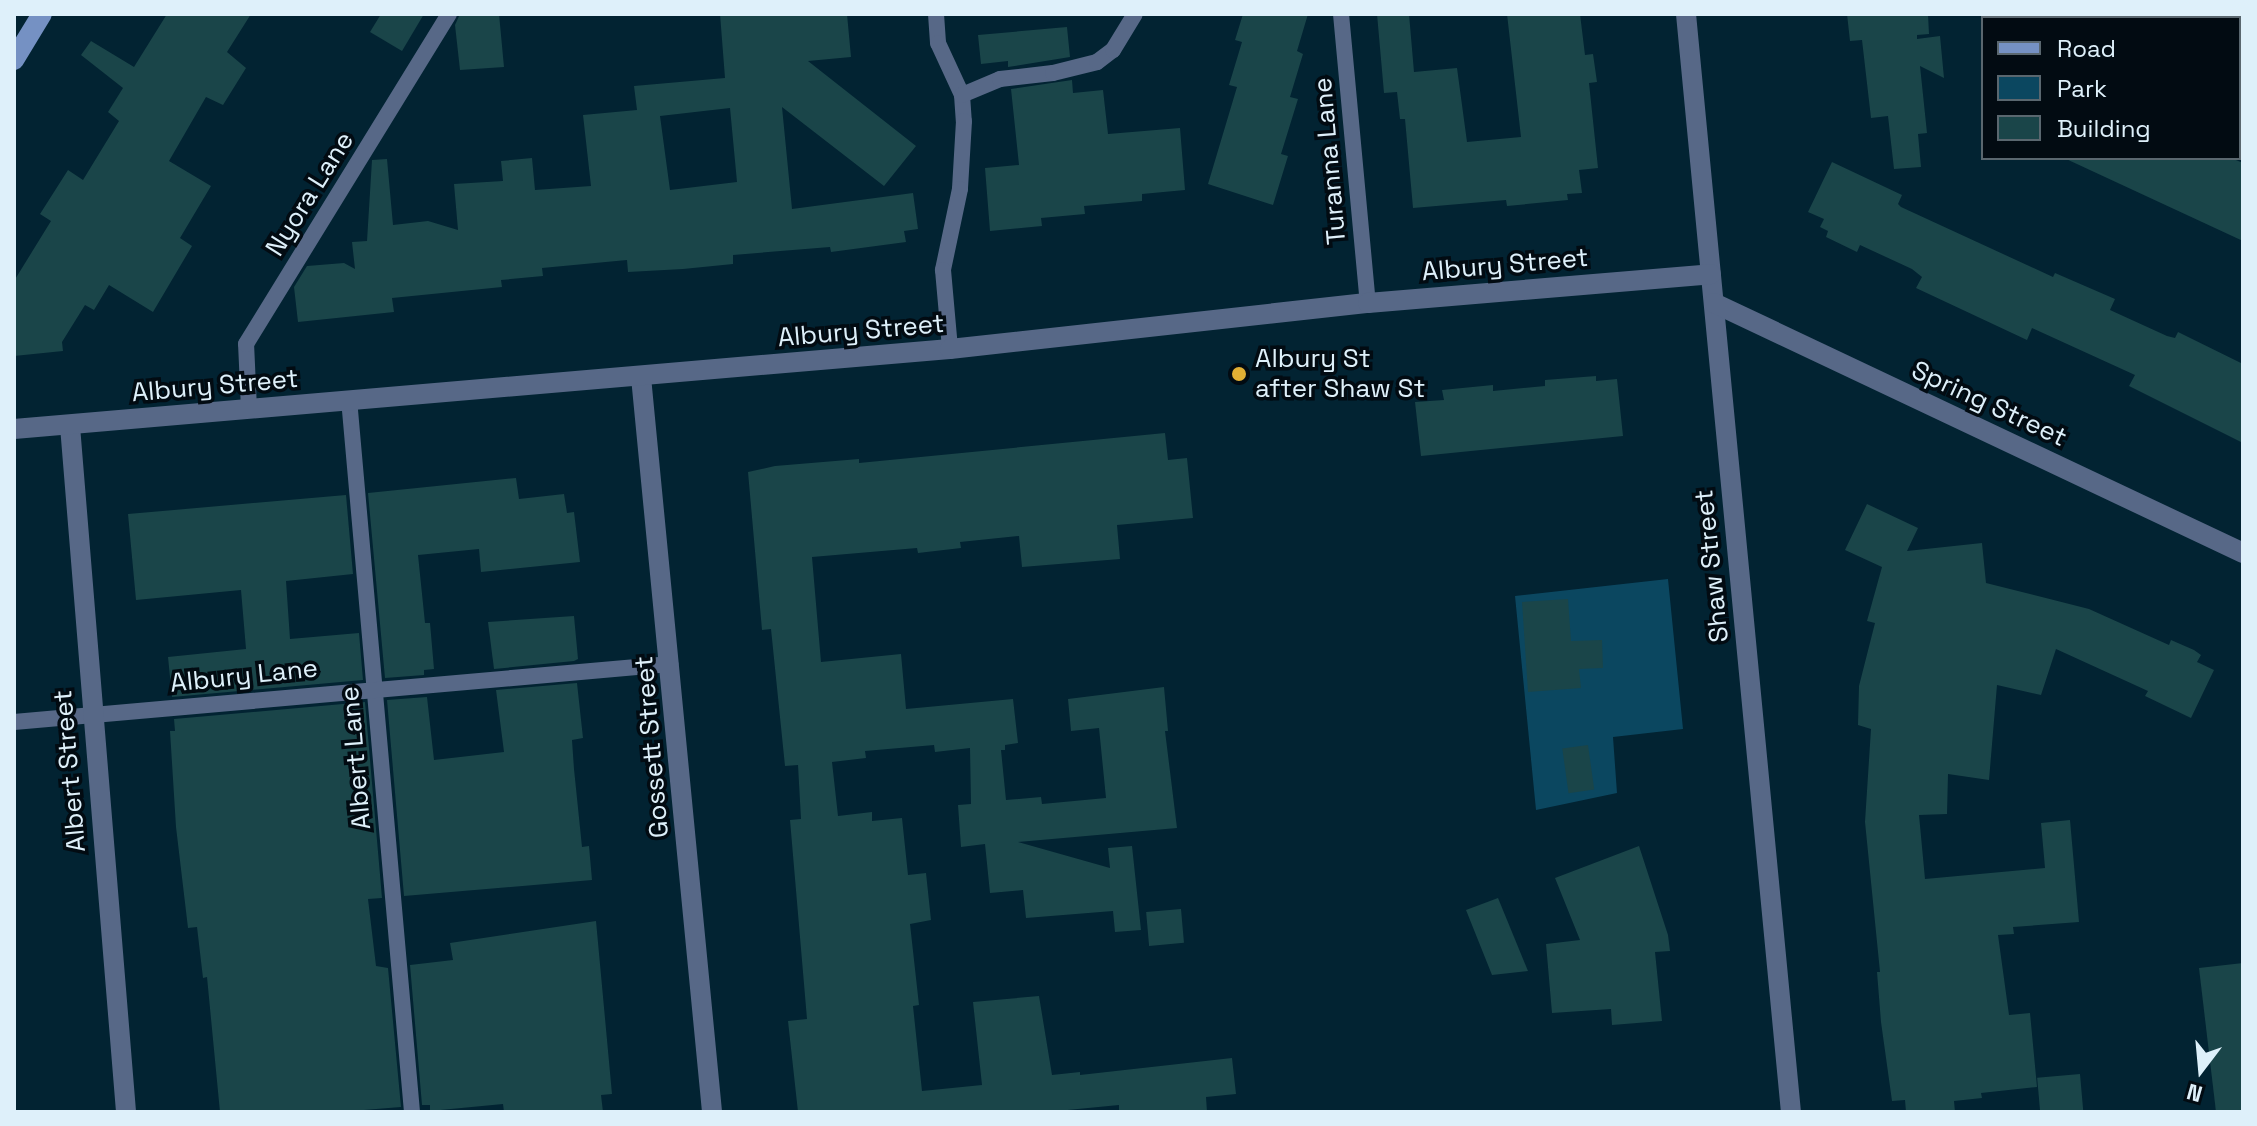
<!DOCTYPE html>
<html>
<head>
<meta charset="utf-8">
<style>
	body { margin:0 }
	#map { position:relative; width:2257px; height:1126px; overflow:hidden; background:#022332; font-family:"Space Grotesk",sans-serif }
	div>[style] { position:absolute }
	.green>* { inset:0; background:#0b4760 }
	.building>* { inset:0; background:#1a4549; transform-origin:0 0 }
	.service>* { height:16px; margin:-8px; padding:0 8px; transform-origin:8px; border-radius:8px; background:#576887 }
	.minor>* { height:20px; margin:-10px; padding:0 10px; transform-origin:10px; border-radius:10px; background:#576887 }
	.secondary>* { height:20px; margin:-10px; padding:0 10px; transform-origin:10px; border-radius:10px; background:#7591c3 }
	.dots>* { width:22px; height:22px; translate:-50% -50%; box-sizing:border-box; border:4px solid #020b12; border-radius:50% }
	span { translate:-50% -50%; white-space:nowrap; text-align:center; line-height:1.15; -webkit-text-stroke:7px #020b12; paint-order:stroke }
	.street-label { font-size:26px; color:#def0fa }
	.poi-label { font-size:26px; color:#def0fa }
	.left { translate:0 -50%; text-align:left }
	.frame { position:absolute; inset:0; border:16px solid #def0fa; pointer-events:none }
	.legend { position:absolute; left:1981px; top:16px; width:260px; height:144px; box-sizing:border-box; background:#020b12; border:2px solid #5a676f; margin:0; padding:10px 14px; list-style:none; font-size:24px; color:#def0fa }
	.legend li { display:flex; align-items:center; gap:16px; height:40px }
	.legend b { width:40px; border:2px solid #5a676f }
	.north { position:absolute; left:2161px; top:1030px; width:80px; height:80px; -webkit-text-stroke:6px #020b12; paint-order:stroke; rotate:196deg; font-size:22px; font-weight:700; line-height:32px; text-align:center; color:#def0fa }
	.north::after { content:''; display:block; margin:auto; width:28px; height:36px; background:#def0fa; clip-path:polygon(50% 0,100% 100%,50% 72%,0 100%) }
</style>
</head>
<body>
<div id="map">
	<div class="green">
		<i style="clip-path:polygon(2091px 14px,2243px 14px,2243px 86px,2239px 84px,2239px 18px,2099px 18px)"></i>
		<i style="clip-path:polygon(1668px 579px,1683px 729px,1613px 737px,1617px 793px,1536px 810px,1515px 596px)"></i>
	</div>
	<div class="building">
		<i style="clip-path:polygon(167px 14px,251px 14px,227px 52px,246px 68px,223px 105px,206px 97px,169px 161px,211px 186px,180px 238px,192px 246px,153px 312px,109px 285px,94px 310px,85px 305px,62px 342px,63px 351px,14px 356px,14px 281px,51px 221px,40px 214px,68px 170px,83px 180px,119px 121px,108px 112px,123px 88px,81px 55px,91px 41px,134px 67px)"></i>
		<i style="clip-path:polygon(381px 14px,424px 14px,402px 51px,370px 32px)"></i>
		<i style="clip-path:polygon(460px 14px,499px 14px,504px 67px,460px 70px,455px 25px)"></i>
		<i style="clip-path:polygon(evenodd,720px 14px,847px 14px,851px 57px,808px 61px,916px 146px,884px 186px,782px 107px,792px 209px,913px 193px,918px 229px,904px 231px,906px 242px,831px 252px,830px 247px,733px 255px,733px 264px,683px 269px,628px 272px,627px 260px,542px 268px,543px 276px,501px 280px,502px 287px,392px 298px,394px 312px,298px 322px,294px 287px,307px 266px,344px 263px,355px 269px,352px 242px,367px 241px,372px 160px,387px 159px,393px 225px,428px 221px,458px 230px,454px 184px,503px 181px,501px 161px,532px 158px,535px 190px,591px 186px,583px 115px,637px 110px,634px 86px,725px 78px,720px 14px,730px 108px,737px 182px,670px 190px,660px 116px,730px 108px)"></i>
		<i style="clip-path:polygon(1243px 14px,1308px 14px,1297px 51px,1303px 54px,1290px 97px,1298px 99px,1281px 154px,1288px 156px,1273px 205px,1208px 184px,1237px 87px,1229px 85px,1242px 42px,1235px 40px)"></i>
		<i style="clip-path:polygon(1377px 14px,1409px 14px,1414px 72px,1457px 68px,1467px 142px,1521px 137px,1507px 14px,1580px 14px,1585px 55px,1593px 54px,1597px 82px,1589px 83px,1598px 168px,1579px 170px,1582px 193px,1567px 194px,1568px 200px,1507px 206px,1506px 200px,1413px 208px,1405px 119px,1400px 119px,1397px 92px,1384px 93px)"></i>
		<i style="clip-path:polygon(1847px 14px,1928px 14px,1929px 34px,1917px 35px,1917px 39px,1940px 36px,1944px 78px,1920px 66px,1927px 133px,1918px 134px,1921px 167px,1894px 169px,1888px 116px,1871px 118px,1862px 40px,1850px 41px)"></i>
		<i style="clip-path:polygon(1067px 27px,1070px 57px,1008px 67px,1008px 61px,981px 64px,978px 35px)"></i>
		<i style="clip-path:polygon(1072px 80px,1073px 93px,1103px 90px,1108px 134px,1180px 128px,1185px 190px,1142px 194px,1142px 201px,1084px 206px,1085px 214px,1041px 218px,1042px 226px,990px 231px,985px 168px,1019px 165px,1011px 89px)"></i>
		<i style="clip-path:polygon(2064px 158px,2231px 158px,2243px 163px,2243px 241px)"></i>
		<i style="clip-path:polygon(1832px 162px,1902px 195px,1898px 204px,1901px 207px,2053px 277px,2055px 273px,2115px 299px,2110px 310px,2167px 336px,2175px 338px,2178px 332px,2243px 364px,2243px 443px,2129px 386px,2135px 375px,2032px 328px,2027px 340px,1916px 288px,1922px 277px,1912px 269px,1860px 245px,1857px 252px,1826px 237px,1828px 231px,1820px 227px,1824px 219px,1808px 212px)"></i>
		<i style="clip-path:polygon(1596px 376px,1596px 381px,1617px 379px,1623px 436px,1421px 456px,1415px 402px,1444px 400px,1442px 390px,1493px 385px,1493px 391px,1545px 386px,1545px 380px)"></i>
		<i style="clip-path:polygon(1165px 433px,1168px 460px,1187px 458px,1193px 518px,1117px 525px,1120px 559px,1022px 567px,1019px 536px,960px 542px,961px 548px,918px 553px,917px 548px,812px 557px,821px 662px,901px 654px,906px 709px,1013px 699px,1018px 743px,1005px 745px,1005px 750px,1001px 750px,1006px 800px,1041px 797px,1042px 804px,1106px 798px,1099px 728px,1071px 731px,1068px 699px,1164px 687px,1168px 731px,1165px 731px,1177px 828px,1018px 842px,1110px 868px,1108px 848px,1132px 846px,1141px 930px,1115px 932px,1113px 911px,1026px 918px,1023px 890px,990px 893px,985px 844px,961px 847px,958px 805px,971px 804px,970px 748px,935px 752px,934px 745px,865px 751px,866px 758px,832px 762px,838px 816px,872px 812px,872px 821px,902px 818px,908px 875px,926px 873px,931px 920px,910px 924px,919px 1005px,913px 1006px,922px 1091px,982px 1085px,973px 1002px,1039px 996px,1052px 1075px,1080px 1072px,1080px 1075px,1232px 1058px,1236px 1094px,1206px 1097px,1207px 1112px,1119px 1112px,1119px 1105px,1047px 1112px,798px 1112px,788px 1021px,807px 1019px,790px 820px,801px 819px,798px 765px,785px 766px,771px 629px,762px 630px,748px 472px,775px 466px,859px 459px,859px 463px)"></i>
		<i style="clip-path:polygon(516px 478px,519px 499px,564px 494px,567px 513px,574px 512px,580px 562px,481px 572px,479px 549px,418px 555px,425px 623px,430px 623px,434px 669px,424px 670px,424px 675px,385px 678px,368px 493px)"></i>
		<i style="clip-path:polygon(346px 495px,353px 574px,286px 581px,290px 639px,359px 633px,363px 680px,172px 697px,168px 657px,246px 649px,241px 590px,136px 600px,128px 514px)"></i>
		<i style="clip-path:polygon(1867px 504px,1918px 528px,1907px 551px,1982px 543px,1986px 583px,2089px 609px,2169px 645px,2171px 640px,2194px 650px,2201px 655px,2197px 662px,2214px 670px,2191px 718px,2145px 696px,2148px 691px,2056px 649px,2041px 695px,1997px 685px,1989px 780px,1948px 774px,1947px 814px,1919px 815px,1925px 879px,2045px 868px,2041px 823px,2070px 820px,2079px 922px,2013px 927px,2014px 934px,1998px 935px,2009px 1015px,2030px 1013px,2037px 1087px,1981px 1093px,1982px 1098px,1954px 1101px,1955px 1112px,1906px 1112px,1905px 1100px,1892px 1101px,1881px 1022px,1877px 972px,1880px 972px,1865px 822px,1871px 729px,1858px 725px,1859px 686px,1875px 623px,1867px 621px,1882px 567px,1845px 550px)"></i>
		<i style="clip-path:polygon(1568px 599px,1571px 641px,1602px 640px,1603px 668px,1579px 669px,1581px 688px,1528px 692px,1522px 602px)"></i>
		<i style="clip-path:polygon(574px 616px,578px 659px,574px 661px,494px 669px,488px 622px)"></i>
		<i style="clip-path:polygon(577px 683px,583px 738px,572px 740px,574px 769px,582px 847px,589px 846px,592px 880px,404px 896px,387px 700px,427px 697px,434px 760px,504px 752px,496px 690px)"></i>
		<i style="clip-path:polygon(365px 702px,382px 898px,368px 899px,376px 966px,388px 968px,401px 1107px,339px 1112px,220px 1112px,207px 977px,203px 978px,197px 927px,188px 928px,176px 827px,170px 731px,175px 731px,174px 719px)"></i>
		<i style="left:1588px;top:745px;width:45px;height:26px;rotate:82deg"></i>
		<i style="clip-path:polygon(1639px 846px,1668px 935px,1670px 951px,1655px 952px,1662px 1021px,1612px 1025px,1611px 1009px,1552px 1013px,1546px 944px,1580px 940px,1555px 878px)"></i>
		<i style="clip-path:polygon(1498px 898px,1528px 971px,1492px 975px,1466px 910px)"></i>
		<i style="left:1181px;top:909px;width:34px;height:35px;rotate:85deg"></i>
		<i style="clip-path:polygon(596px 921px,612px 1094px,601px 1095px,603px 1112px,504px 1112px,503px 1104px,430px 1111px,430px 1105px,422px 1105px,410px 965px,453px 960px,450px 943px)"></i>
		<i style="clip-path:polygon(2243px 963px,2243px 1112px,2216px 1112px,2199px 968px)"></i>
		<i style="left:2080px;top:1074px;width:38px;height:43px;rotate:85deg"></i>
	</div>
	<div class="service">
		<i style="left:936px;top:14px;width:29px;rotate:86deg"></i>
		<i style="left:938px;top:43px;width:57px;rotate:65.2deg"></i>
		<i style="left:962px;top:95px;width:26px;rotate:86deg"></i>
		<i style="left:964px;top:121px;width:68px;rotate:93.4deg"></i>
		<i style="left:960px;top:189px;width:83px;rotate:101.9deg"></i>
		<i style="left:943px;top:270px;width:79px;rotate:84.9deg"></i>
		<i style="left:1341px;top:14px;width:290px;rotate:84.7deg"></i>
		<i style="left:962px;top:95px;width:41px;rotate:-22.8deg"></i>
		<i style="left:1000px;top:79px;width:53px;rotate:-6.5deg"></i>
		<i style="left:1053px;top:73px;width:45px;rotate:-14deg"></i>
		<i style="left:1097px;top:62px;width:20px;rotate:-37deg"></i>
		<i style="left:1113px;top:50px;width:42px;rotate:-58.6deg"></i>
		<i style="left:349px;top:399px;width:716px;rotate:84.95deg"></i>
		<i style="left:249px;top:409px;width:65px;rotate:-92.6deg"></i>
		<i style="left:246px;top:344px;width:387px;rotate:-58.4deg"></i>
		<i style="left:14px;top:722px;width:659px;rotate:-5.05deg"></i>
	</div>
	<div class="minor">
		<i style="left:1686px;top:14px;width:1103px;rotate:84.54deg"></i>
		<i style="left:2091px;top:14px;width:9px;rotate:27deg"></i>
		<i style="left:2239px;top:84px;width:4px;rotate:27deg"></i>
		<i style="left:1714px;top:303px;width:585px;rotate:25.29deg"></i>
		<i style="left:641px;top:377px;width:738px;rotate:84.48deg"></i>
		<i style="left:70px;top:426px;width:688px;rotate:85.33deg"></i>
		<i style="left:14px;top:429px;width:939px;rotate:-4.89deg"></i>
		<i style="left:950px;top:349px;width:421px;rotate:-6.3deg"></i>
		<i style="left:1368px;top:303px;width:344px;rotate:-4.8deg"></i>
	</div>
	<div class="secondary">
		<i style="left:14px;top:60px;width:54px;rotate:-58.7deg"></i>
	</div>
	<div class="dots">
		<i style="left:1239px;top:374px;background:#e1af34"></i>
	</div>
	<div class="street-label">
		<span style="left:1330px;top:161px;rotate:-95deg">Turanna Lane</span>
		<span style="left:310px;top:194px;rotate:-58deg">Nyora Lane</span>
		<span style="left:1505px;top:265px;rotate:-5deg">Albury Street</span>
		<span style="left:861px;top:331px;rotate:-5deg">Albury Street</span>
		<span style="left:215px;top:386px;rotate:-5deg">Albury Street</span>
		<span style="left:1989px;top:404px;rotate:25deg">Spring Street</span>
		<span style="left:1712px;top:566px;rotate:-96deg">Shaw Street</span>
		<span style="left:244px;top:676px;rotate:-6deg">Albury Lane</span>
		<span style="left:652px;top:747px;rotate:-95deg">Gossett Street</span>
		<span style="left:356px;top:758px;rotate:-95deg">Albert Lane</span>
		<span style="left:70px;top:771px;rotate:-95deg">Albert Street</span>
	</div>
	<div class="poi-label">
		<span class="left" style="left:1255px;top:374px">Albury St<br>after Shaw St</span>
	</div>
	<div class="frame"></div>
	<ul class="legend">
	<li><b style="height:10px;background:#7591c3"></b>Road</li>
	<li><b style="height:22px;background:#0b4760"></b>Park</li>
	<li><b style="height:22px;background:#1a4549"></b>Building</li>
	</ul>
	<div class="north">N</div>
</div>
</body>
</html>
